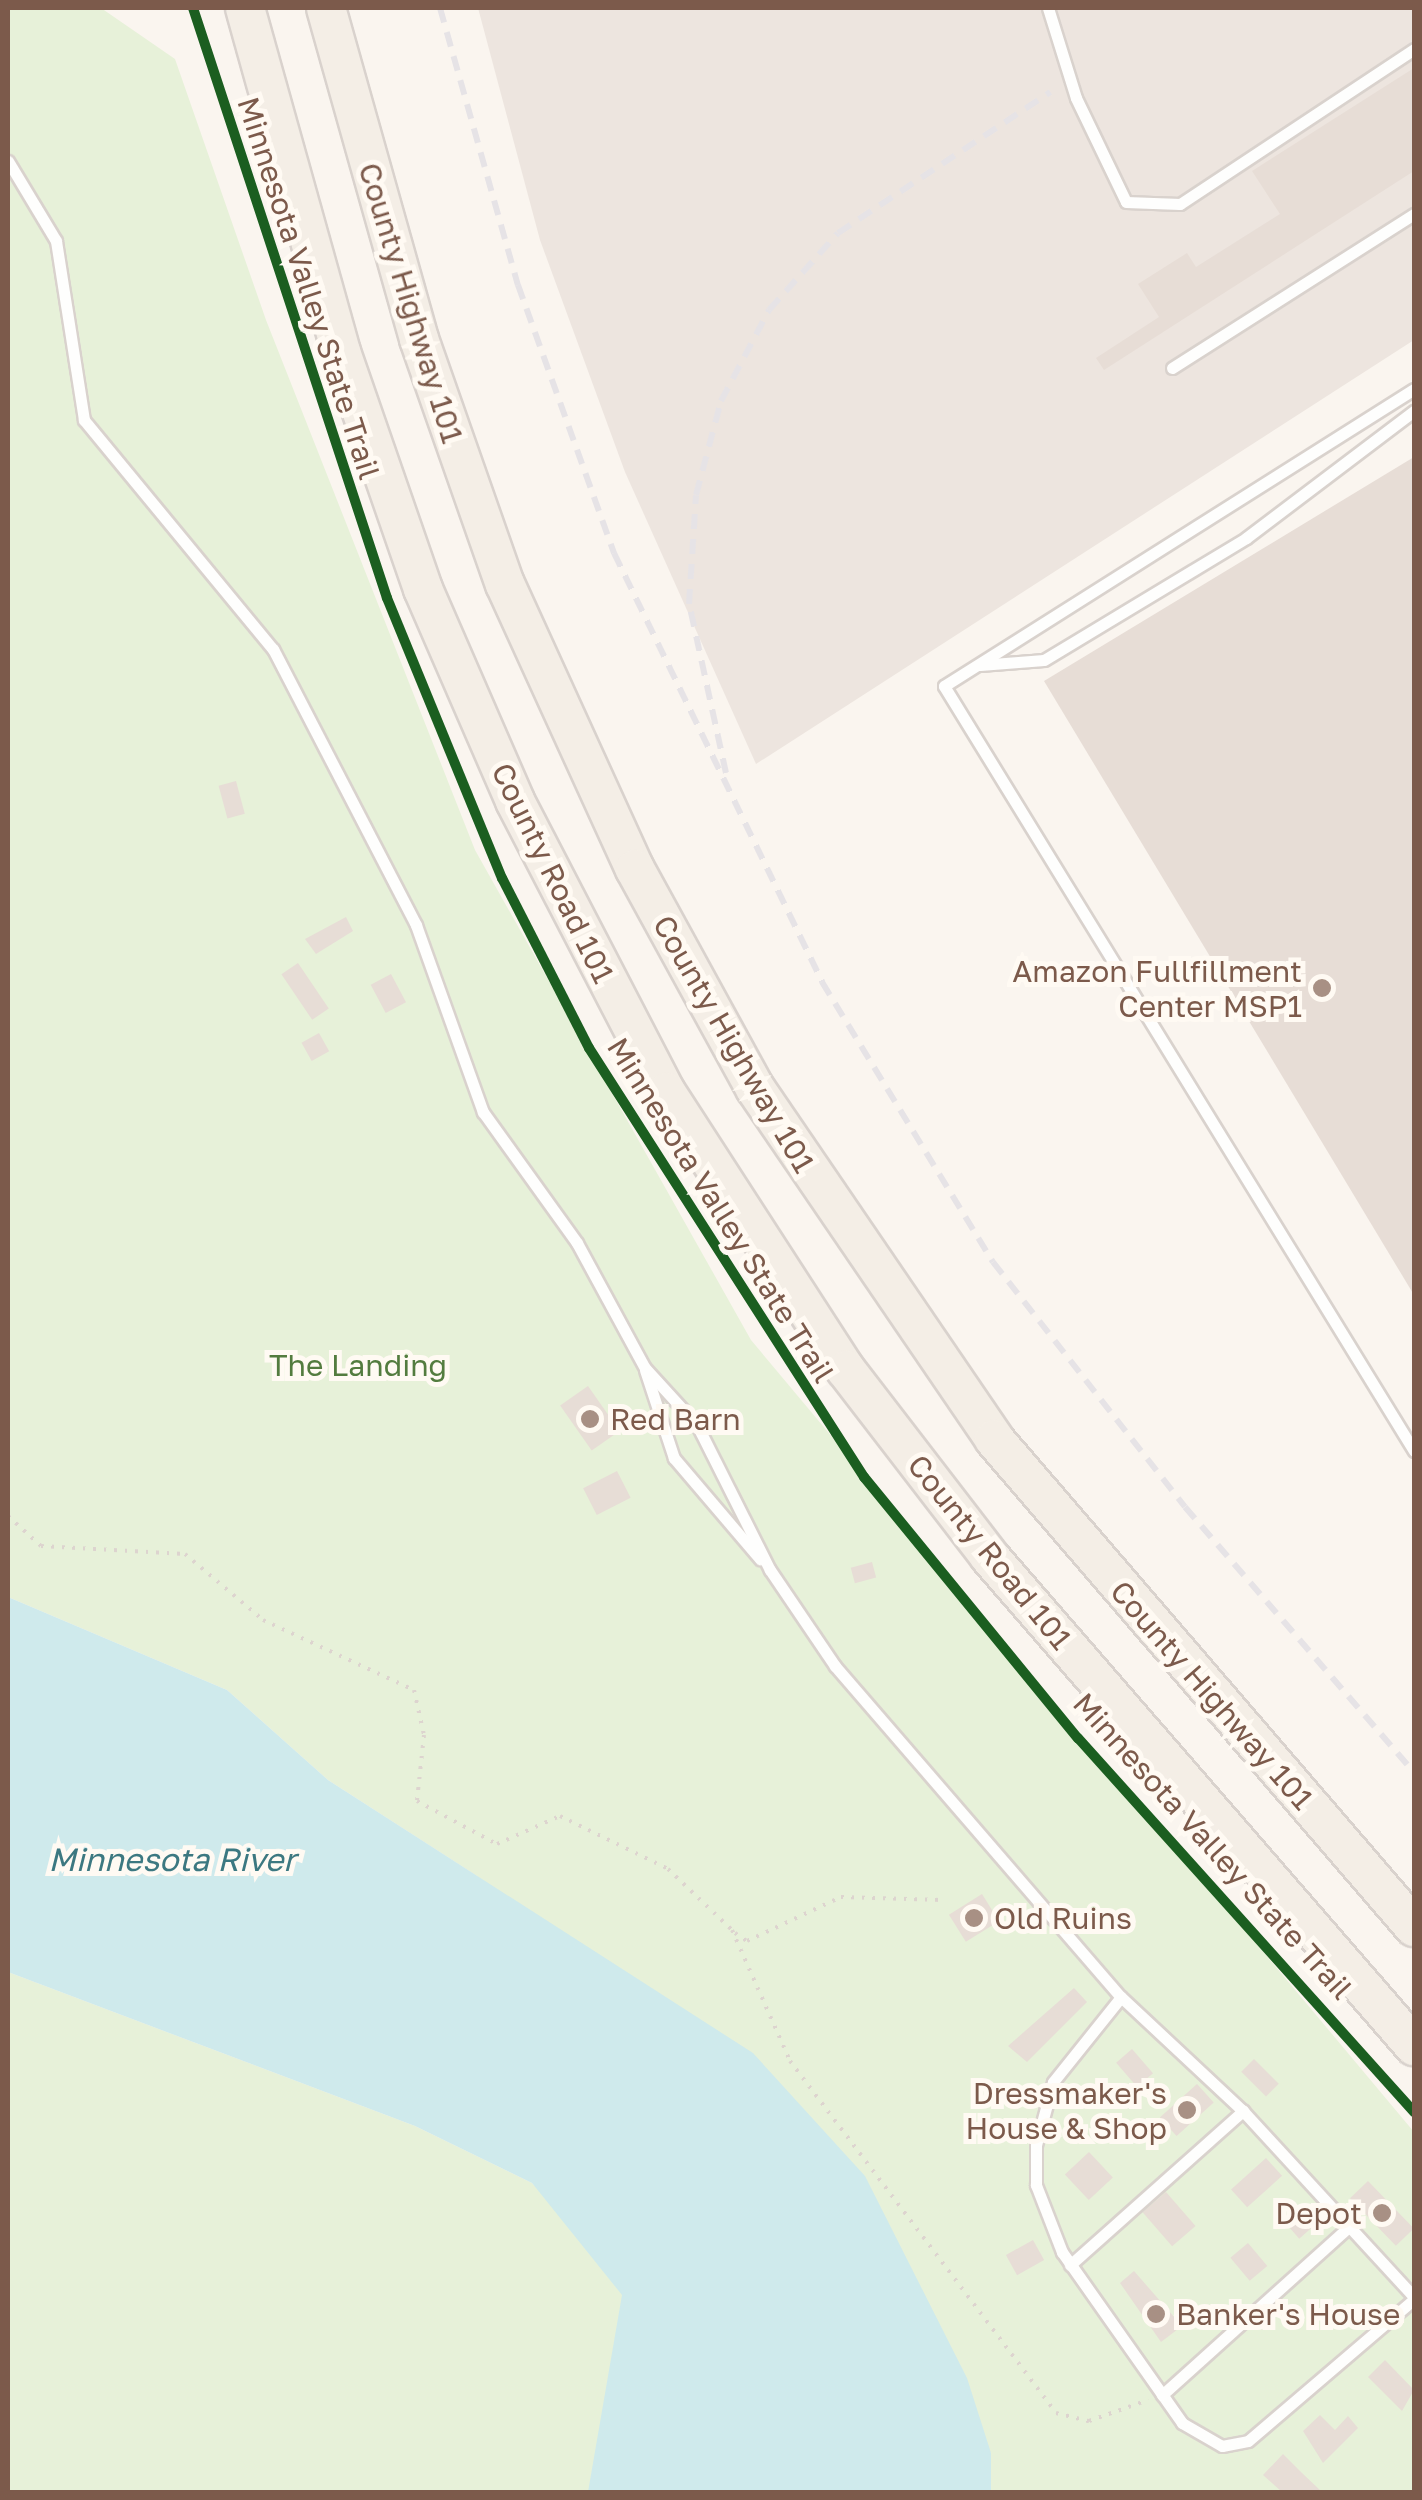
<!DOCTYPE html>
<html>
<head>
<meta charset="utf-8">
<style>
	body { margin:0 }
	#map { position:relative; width:1422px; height:2500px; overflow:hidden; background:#faf5ef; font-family:"Golos Text",sans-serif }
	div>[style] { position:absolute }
	.industrial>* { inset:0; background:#ede5df }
	.green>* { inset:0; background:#e7f1d9 }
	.water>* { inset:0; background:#cfeaec }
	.building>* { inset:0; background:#e7ddd6; transform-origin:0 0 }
	.path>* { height:4px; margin-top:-2px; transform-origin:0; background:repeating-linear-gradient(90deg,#ddd4cf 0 2.5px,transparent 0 10.5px) }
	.roads { filter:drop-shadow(2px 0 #d9d2cd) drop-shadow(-2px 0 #d9d2cd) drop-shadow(0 2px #d9d2cd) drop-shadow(0 -2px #d9d2cd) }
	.service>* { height:11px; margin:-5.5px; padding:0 5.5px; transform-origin:5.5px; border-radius:5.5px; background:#fefefd }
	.primary>* { height:38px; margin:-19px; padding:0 19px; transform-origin:19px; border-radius:19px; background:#f4eee6 }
	.rail>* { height:6px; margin-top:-3px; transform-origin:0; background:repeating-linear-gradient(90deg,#e6e3e6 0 15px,transparent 0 25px) }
	.cycleway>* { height:10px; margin:-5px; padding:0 5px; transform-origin:5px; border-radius:5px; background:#1b5e20 }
	.dots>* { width:28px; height:28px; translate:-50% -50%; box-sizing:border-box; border:5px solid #fffaf3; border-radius:50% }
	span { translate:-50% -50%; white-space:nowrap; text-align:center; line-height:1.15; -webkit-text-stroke:10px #fffaf3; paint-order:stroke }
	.street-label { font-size:30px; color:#7c5a4b }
	.poi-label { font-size:30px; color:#7c5a4b }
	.right { translate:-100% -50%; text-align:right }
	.left { translate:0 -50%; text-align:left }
	.park-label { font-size:30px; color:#537c3f }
	.water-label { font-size:32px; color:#3c7881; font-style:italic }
	.frame { position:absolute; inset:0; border:10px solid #7c5a4b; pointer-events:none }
</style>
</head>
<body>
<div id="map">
	<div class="industrial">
		<i style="clip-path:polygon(478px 8px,1414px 8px,1414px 340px,756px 764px,625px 472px,540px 240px)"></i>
	</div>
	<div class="green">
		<i style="clip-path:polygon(8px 8px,101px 8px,175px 59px,266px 320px,475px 850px,751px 1340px,1414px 2132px,1414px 2492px,991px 2492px,991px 2453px,477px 1876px,328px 1780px,227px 1690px,8px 1597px)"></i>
		<i style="clip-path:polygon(8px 1972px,415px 2126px,532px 2183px,825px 2492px,8px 2492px)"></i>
	</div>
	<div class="water">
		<i style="clip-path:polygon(8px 1597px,227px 1690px,328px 1780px,753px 2053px,865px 2176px,967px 2378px,991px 2453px,991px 2492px,588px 2492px,622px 2295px,532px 2183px,415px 2126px,8px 1972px)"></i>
	</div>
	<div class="building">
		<i style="clip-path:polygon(1414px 68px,1414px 171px,1104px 370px,1096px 358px,1159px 317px,1138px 284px,1187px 253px,1196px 267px,1280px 214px,1252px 171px)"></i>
		<i style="clip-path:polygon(1414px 457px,1414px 1295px,1044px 681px)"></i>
		<i style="left:236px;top:781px;width:34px;height:18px;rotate:75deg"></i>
		<i style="clip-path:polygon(346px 917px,353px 931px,316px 954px,305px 939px)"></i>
		<i style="left:298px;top:963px;width:55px;height:20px;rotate:56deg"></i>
		<i style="left:391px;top:974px;width:32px;height:23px;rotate:62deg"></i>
		<i style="left:319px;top:1033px;width:21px;height:20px;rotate:61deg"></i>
		<i style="left:588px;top:1386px;width:55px;height:34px;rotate:55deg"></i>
		<i style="left:617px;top:1471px;width:30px;height:38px;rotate:63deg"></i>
		<i style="left:872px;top:1562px;width:16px;height:22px;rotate:75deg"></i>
		<i style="left:982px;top:1894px;width:32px;height:39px;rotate:58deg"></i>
		<i style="clip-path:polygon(1074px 1988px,1087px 2002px,1027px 2062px,1008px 2046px)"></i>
		<i style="left:1132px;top:2049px;width:32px;height:21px;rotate:49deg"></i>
		<i style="left:1254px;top:2059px;width:35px;height:18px;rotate:45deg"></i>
		<i style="left:1197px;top:2084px;width:25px;height:50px;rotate:48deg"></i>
		<i style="left:1089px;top:2152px;width:35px;height:33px;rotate:47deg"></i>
		<i style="left:1266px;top:2158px;width:24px;height:47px;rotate:48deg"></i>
		<i style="left:1368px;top:2181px;width:66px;height:25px;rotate:46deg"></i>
		<i style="left:1166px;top:2192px;width:45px;height:31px;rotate:49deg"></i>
		<i style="left:1299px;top:2211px;width:21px;height:18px;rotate:49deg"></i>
		<i style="left:1033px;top:2240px;width:23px;height:31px;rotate:61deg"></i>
		<i style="left:1248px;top:2243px;width:30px;height:23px;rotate:50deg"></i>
		<i style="clip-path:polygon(1134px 2271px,1182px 2326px,1161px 2342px,1120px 2283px)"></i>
		<i style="clip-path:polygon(1385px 2360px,1414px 2390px,1402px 2411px,1368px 2377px)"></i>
		<i style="clip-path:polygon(1320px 2415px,1335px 2430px,1348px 2416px,1358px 2428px,1323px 2463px,1303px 2431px)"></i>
		<i style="clip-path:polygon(1283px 2454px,1302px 2473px,1322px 2492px,1282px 2492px,1263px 2475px)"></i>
	</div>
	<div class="path">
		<i style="left:8px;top:1516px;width:45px;rotate:42.3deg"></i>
		<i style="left:41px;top:1546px;width:144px;rotate:3.2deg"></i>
		<i style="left:185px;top:1554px;width:102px;rotate:40.2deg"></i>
		<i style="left:263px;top:1620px;width:166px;rotate:24.9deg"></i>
		<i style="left:414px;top:1690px;width:46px;rotate:77.5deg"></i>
		<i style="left:424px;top:1735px;width:66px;rotate:96.1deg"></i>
		<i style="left:417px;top:1801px;width:91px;rotate:28.3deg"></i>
		<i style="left:497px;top:1844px;width:69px;rotate:-24deg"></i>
		<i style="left:560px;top:1816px;width:120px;rotate:26.1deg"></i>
		<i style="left:668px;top:1869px;width:88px;rotate:43.6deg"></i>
		<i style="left:732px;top:1930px;width:143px;rotate:66.1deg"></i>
		<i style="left:790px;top:2061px;width:441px;rotate:52.9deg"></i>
		<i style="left:1056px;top:2413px;width:34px;rotate:14deg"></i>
		<i style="left:1089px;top:2421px;width:63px;rotate:-19.6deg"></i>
		<i style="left:735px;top:1933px;width:14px;rotate:34deg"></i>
		<i style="left:747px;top:1941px;width:104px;rotate:-25.1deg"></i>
		<i style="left:841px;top:1897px;width:101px;rotate:1.7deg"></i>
	</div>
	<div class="roads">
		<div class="service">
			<i style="left:1048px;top:8px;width:94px;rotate:72.7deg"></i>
			<i style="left:1076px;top:98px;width:115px;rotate:64.3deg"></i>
			<i style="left:1126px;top:202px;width:54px;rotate:2.1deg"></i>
			<i style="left:1180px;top:204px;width:281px;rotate:-33.5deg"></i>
			<i style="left:8px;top:161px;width:93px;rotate:59deg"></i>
			<i style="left:56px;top:241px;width:181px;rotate:81.1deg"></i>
			<i style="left:84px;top:420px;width:297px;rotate:50.5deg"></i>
			<i style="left:273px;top:649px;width:311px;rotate:62.6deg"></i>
			<i style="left:416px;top:925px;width:199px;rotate:70.3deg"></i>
			<i style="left:483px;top:1112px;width:161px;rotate:54.3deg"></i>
			<i style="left:577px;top:1243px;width:142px;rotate:61.5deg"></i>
			<i style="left:645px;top:1368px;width:77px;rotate:47.6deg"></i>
			<i style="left:697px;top:1425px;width:162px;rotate:63.3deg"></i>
			<i style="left:770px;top:1570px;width:116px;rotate:55.9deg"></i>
			<i style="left:835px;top:1666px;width:437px;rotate:49.2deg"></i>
			<i style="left:1121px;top:1997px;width:167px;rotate:43.1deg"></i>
			<i style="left:1243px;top:2111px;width:253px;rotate:47.4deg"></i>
			<i style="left:1172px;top:368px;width:287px;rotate:-32.5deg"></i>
			<i style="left:1414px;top:389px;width:556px;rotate:147.71deg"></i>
			<i style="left:944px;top:686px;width:898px;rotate:58.43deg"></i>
			<i style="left:980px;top:665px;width:64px;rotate:-4.5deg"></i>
			<i style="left:1044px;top:660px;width:236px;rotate:-31.1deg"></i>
			<i style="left:1246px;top:538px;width:211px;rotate:-37.1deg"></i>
			<i style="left:645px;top:1370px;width:93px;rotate:71.8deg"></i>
			<i style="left:674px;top:1458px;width:133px;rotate:49.6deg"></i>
			<i style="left:1121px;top:1997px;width:109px;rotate:128.7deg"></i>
			<i style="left:1053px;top:2082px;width:65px;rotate:105.1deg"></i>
			<i style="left:1036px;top:2145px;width:40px;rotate:90deg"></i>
			<i style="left:1036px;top:2185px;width:72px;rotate:68.8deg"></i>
			<i style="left:1062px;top:2252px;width:209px;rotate:54.9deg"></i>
			<i style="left:1182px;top:2423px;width:46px;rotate:29.9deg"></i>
			<i style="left:1222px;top:2446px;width:26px;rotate:-11deg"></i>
			<i style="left:1248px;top:2441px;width:218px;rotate:-40.5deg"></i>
			<i style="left:1070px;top:2265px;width:232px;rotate:-41.7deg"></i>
			<i style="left:1162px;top:2395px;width:254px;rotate:-42deg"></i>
		</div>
		<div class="primary">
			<i style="left:245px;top:8px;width:357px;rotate:74.4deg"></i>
			<i style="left:341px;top:352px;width:251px;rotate:70.9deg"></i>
			<i style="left:423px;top:589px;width:231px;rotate:66.5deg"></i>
			<i style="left:515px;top:801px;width:328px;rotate:62.6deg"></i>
			<i style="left:666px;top:1092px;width:331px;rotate:57.1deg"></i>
			<i style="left:846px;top:1370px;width:235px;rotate:52.4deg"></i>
			<i style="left:989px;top:1556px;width:649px;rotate:49.06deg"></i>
			<i style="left:326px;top:8px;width:344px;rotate:74.3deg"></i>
			<i style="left:419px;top:339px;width:260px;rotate:70.7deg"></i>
			<i style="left:505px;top:584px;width:313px;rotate:65.5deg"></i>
			<i style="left:635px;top:869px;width:250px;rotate:61.3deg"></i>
			<i style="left:755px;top:1088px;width:425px;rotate:55.7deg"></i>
			<i style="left:994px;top:1439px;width:644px;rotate:49.28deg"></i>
		</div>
	</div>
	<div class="rail">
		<i style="left:440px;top:8px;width:288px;rotate:74.3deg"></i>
		<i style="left:518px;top:285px;width:285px;rotate:70.3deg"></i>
		<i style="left:614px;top:553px;width:477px;rotate:64.1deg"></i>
		<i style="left:822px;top:982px;width:328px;rotate:58.6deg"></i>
		<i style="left:993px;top:1262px;width:311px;rotate:51.9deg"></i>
		<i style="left:1185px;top:1507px;width:350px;rotate:49.2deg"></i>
		<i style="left:726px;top:773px;width:173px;rotate:-102.3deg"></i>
		<i style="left:689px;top:604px;width:109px;rotate:-86.3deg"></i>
		<i style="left:696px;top:495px;width:97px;rotate:-75.1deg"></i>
		<i style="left:721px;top:401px;width:103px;rotate:-62.2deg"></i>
		<i style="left:769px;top:310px;width:103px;rotate:-48.1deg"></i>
		<i style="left:838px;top:233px;width:255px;rotate:-33.6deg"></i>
	</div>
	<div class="cycleway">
		<i style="left:193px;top:8px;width:621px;rotate:71.8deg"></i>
		<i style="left:387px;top:598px;width:303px;rotate:67.7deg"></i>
		<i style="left:502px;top:878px;width:191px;rotate:62.9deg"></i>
		<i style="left:589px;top:1048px;width:510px;rotate:57.34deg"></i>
		<i style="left:864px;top:1477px;width:338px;rotate:50.7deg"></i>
		<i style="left:1078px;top:1738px;width:503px;rotate:48.06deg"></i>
	</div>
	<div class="dots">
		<i style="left:1322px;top:988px;background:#a89084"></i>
		<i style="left:590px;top:1419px;background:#a89084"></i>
		<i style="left:974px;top:1918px;background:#a89084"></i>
		<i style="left:1187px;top:2110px;background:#a89084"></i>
		<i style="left:1382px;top:2213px;background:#a89084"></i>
		<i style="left:1156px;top:2314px;background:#a89084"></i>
	</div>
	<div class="street-label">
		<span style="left:309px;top:288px;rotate:72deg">Minnesota Valley State Trail</span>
		<span style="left:411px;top:303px;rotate:73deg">County Highway 101</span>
		<span style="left:553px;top:873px;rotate:64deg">County Road 101</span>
		<span style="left:734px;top:1044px;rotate:60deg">County Highway 101</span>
		<span style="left:721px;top:1210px;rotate:58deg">Minnesota Valley State Trail</span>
		<span style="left:990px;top:1552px;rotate:51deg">County Road 101</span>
		<span style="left:1212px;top:1695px;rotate:49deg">County Highway 101</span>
		<span style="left:1213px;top:1846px;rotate:48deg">Minnesota Valley State Trail</span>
	</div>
	<div class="poi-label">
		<span class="right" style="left:1302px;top:988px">Amazon Fullfillment<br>Center MSP1</span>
		<span class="left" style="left:610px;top:1419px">Red Barn</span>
		<span class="left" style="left:994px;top:1918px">Old Ruins</span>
		<span class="right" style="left:1167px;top:2110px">Dressmaker's<br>House &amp; Shop</span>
		<span class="right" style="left:1362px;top:2213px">Depot</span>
		<span class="left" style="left:1176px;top:2314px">Banker's House</span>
	</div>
	<div class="park-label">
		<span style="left:358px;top:1365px">The Landing</span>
	</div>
	<div class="water-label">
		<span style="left:172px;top:1859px">Minnesota River</span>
	</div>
	<div class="frame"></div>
</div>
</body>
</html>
